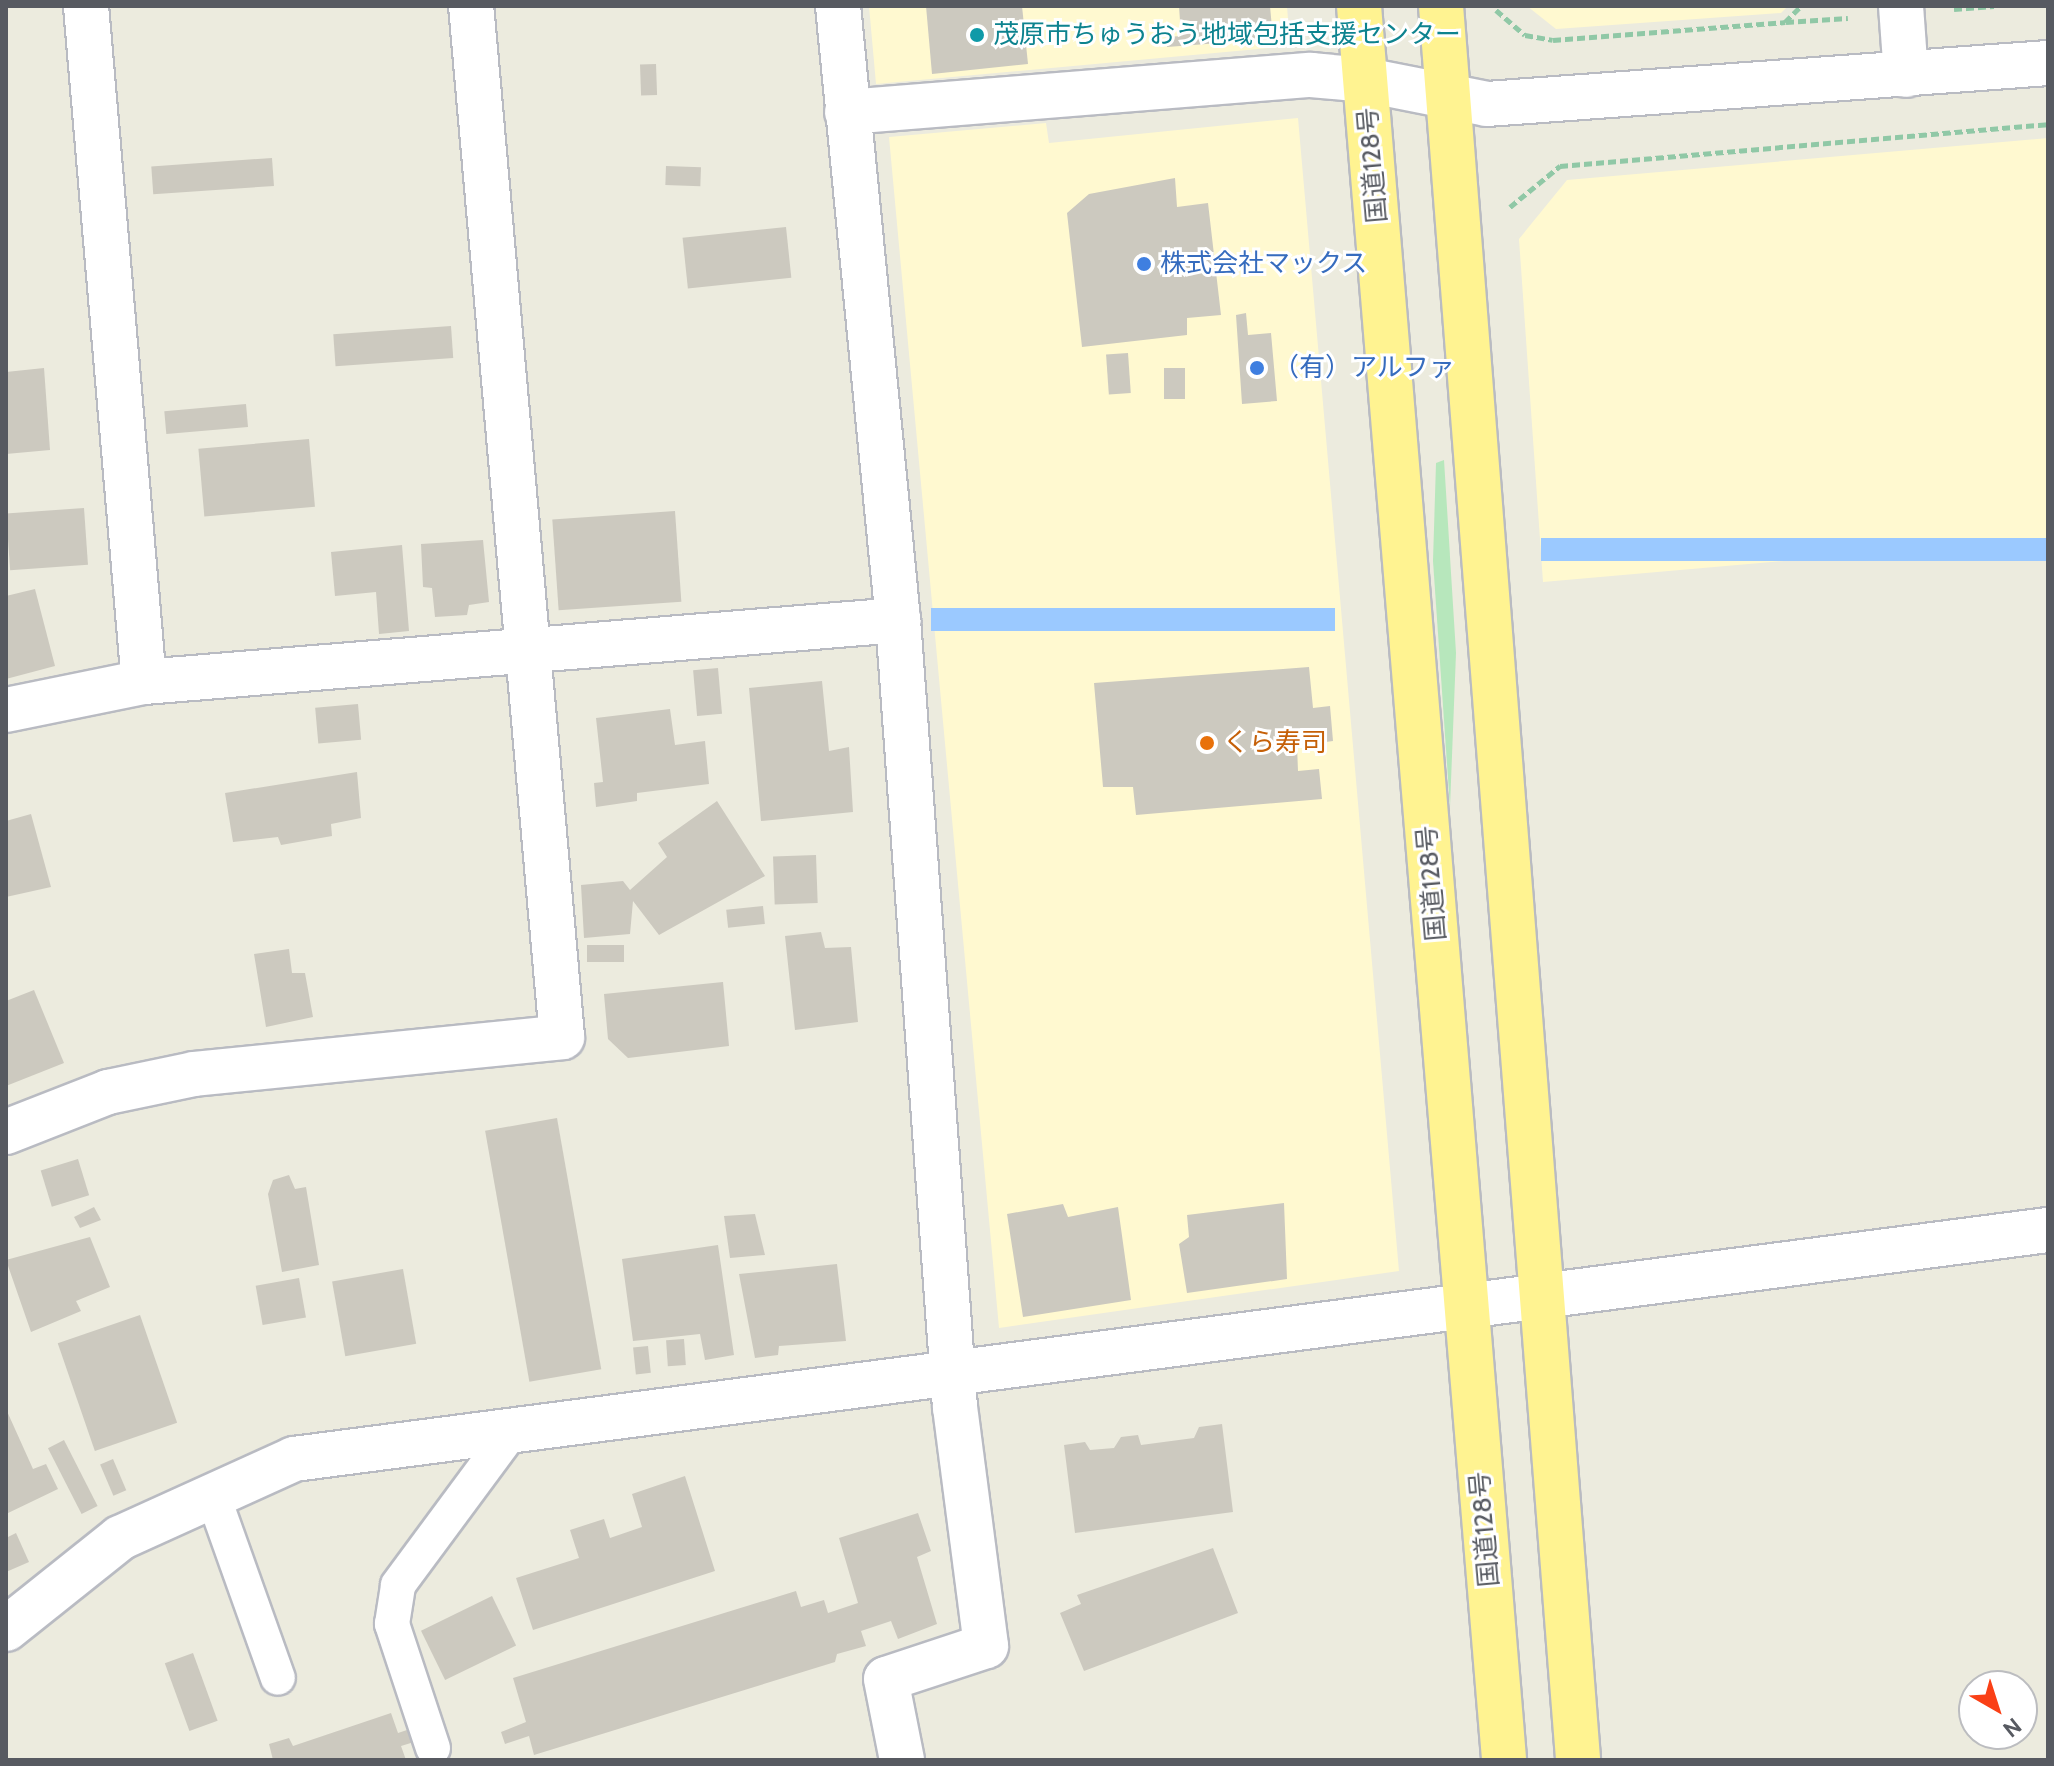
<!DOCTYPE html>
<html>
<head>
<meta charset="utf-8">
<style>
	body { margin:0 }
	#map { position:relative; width:2054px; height:1766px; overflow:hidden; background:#ecebde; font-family:Cabin,"Noto Sans JP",sans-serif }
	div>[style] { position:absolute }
	.commercial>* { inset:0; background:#fff9d0 }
	.green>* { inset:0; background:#b7e7bc }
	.water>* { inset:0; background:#9bc9ff; transform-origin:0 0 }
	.building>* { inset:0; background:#ccc9bf; transform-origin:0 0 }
	.path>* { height:5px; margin-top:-2.5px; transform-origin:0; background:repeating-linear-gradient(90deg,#90c8a6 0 8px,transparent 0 12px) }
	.roads { filter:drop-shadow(2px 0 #b9bbc2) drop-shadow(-2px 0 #b9bbc2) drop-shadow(0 2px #b9bbc2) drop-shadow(0 -2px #b9bbc2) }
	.service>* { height:34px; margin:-17px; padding:0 17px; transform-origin:17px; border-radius:17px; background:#fff }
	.minor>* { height:44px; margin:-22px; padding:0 22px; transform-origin:22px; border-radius:22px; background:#fff }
	.tertiary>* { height:44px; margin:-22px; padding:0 22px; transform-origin:22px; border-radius:22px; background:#fff }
	.trunk>* { height:44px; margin:-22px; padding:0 22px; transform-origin:22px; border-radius:22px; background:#fff391 }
	.dots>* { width:22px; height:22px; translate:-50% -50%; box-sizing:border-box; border:4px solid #fff; border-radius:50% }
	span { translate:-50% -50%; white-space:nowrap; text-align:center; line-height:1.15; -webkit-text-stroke:6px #fff; paint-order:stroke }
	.culture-label { font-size:26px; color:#0d838f }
	.left { translate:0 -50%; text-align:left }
	.street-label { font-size:26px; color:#575a61 }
	.shop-label { font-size:26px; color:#366cbe }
	.food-label { font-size:26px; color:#c56008 }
	.frame { position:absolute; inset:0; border:8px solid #575a61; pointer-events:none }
	.north { position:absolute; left:1958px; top:1670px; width:80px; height:80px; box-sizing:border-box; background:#fff; border:2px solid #bcbdc0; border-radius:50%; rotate:141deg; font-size:22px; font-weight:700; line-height:32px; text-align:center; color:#575a61 }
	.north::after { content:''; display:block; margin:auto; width:28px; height:36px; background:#fa4016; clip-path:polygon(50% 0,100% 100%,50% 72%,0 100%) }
</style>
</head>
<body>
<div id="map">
	<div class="commercial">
		<i style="clip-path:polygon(869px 6px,1287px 6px,1290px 46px,876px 84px)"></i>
		<i style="clip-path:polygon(1527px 6px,1788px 6px,1781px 13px,1556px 29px)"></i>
		<i style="clip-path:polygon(1298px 118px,1399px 1271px,999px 1328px,889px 137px,1046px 123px,1049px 143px)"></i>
		<i style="clip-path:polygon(2048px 138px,2048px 538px,1543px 582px,1519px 239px,1567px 180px)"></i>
	</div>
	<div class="green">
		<i style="clip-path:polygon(1444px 460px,1456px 653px,1450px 807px,1433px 561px,1436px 463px)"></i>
	</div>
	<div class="water">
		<i style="left:2048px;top:538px;width:23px;height:507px;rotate:90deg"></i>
		<i style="left:1335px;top:608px;width:23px;height:404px;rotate:90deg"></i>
	</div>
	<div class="building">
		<i style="clip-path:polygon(926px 6px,1022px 6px,1028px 64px,932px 74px)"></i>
		<i style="clip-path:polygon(1179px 6px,1270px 6px,1273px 39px,1167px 47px,1167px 37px,1181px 36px)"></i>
		<i style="left:656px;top:64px;width:31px;height:16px;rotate:88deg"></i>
		<i style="left:272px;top:158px;width:28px;height:121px;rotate:86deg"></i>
		<i style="left:666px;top:166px;width:35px;height:19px;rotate:2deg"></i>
		<i style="clip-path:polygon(1175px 178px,1177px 207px,1208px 203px,1221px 315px,1187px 318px,1187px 335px,1082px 347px,1067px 213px,1089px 194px)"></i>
		<i style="left:786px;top:227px;width:51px;height:104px;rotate:84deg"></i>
		<i style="clip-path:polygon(1246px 313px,1248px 335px,1271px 333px,1277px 401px,1242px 404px,1236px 315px)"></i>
		<i style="left:451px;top:326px;width:32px;height:118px;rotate:86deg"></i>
		<i style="left:1128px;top:353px;width:40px;height:22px;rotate:86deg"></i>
		<i style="clip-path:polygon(44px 368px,50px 450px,6px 454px,6px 372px)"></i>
		<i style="left:1164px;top:368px;width:21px;height:31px"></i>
		<i style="left:246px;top:404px;width:23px;height:82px;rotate:85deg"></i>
		<i style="left:309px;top:439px;width:68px;height:111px;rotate:85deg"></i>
		<i style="left:84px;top:508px;width:57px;height:78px;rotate:86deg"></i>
		<i style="left:675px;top:511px;width:91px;height:123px;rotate:86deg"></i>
		<i style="clip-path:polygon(483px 540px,489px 602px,469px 605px,467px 615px,435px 617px,432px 588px,423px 587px,421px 544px)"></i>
		<i style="clip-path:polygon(402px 545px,409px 631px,379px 634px,376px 592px,335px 596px,331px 552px)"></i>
		<i style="clip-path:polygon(35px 589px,55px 666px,6px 679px,6px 596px)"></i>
		<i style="clip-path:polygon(1309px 667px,1313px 708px,1330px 706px,1333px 741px,1297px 746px,1298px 771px,1319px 769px,1322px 799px,1136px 815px,1133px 787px,1103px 787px,1094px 683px)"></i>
		<i style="left:718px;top:668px;width:46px;height:25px;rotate:85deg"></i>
		<i style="clip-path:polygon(822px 681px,829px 751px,849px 747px,853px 812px,761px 821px,749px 688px)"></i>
		<i style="left:358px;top:704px;width:36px;height:43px;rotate:85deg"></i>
		<i style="clip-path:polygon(670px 709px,675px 745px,705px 741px,709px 784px,637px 793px,637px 801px,596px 807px,594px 783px,603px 782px,596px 718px)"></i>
		<i style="clip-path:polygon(357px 772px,361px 818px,331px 824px,332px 836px,281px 845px,278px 837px,233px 842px,225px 793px)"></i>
		<i style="clip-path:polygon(717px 801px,765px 876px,659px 935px,633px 901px,630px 934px,584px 938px,581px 885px,623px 881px,630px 890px,667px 857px,658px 843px)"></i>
		<i style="clip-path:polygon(31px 814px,51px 887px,6px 897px,6px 821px)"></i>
		<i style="left:816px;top:855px;width:48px;height:43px;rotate:88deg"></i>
		<i style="left:763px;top:906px;width:18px;height:37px;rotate:84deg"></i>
		<i style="clip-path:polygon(821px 932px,825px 948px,851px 947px,858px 1022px,795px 1030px,785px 936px)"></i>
		<i style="left:624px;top:945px;width:17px;height:37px;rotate:90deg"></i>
		<i style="clip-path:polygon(289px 949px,292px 973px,305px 973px,313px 1017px,266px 1027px,254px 954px)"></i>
		<i style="clip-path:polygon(723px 982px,729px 1046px,628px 1058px,608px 1039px,604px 994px)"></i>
		<i style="clip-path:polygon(34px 990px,64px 1063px,6px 1086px,6px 1001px)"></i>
		<i style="left:557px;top:1118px;width:255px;height:73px;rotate:80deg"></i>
		<i style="left:78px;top:1159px;width:38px;height:39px;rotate:73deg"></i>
		<i style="clip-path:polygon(289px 1175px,295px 1189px,306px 1187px,319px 1265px,282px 1272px,268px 1194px,273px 1180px)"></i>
		<i style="clip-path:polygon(1284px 1203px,1287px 1279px,1187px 1293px,1179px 1244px,1189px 1237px,1187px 1215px)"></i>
		<i style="clip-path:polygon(1063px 1204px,1068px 1217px,1118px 1207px,1131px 1300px,1023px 1317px,1007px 1214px)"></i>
		<i style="clip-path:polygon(94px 1207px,101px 1220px,80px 1228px,74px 1217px)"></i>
		<i style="clip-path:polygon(755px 1214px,765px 1255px,730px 1258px,724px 1216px)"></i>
		<i style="clip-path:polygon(90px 1237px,110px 1287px,76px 1301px,81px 1311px,31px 1332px,6px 1260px)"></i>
		<i style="clip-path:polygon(718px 1245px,734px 1355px,705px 1360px,700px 1334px,633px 1341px,622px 1259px)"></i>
		<i style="clip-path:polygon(837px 1264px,846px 1341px,779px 1346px,778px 1355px,755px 1358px,739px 1274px)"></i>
		<i style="left:403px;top:1269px;width:76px;height:72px;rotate:80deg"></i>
		<i style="left:299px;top:1278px;width:40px;height:44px;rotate:80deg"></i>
		<i style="left:140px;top:1315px;width:114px;height:87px;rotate:71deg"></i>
		<i style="left:684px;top:1339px;width:26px;height:18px;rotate:86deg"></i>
		<i style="left:648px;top:1346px;width:27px;height:15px;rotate:84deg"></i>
		<i style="clip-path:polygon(6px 1409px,33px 1469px,46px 1464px,58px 1489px,6px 1514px)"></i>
		<i style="clip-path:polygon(1222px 1424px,1233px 1512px,1075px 1533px,1064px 1445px,1085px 1442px,1090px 1450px,1114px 1448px,1121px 1437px,1138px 1435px,1141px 1445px,1194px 1438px,1199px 1427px)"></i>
		<i style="left:64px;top:1440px;width:74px;height:18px;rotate:63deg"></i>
		<i style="left:113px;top:1459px;width:34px;height:14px;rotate:67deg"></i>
		<i style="clip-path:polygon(685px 1476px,715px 1571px,533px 1630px,516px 1578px,579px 1558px,570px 1530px,604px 1519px,610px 1538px,642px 1527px,632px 1494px)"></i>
		<i style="clip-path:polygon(918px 1513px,931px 1551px,917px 1557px,937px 1624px,898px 1639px,891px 1621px,861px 1631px,866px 1646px,837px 1654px,835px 1662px,534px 1755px,529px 1736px,505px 1744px,501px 1732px,526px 1722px,513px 1678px,796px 1591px,801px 1607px,824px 1600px,828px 1613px,858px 1603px,839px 1538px)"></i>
		<i style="clip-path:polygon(16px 1533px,29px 1562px,6px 1572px,6px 1538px)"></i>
		<i style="clip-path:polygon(1213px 1548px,1238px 1613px,1084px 1671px,1060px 1613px,1081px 1604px,1077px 1595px)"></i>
		<i style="left:492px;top:1596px;width:55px;height:79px;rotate:64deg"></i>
		<i style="left:193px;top:1653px;width:72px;height:30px;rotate:70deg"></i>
		<i style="clip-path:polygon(391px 1713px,398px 1733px,410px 1729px,414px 1742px,401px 1746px,406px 1760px,273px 1760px,269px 1744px,289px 1738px,293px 1746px)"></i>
	</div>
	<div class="path">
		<i style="left:1954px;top:9px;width:40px;rotate:-4.3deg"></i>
		<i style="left:1496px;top:10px;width:38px;rotate:41deg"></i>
		<i style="left:1525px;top:35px;width:28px;rotate:10deg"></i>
		<i style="left:1553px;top:40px;width:233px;rotate:-4.4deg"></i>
		<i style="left:1785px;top:22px;width:23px;rotate:-45deg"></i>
		<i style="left:1786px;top:22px;width:62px;rotate:-3.7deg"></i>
		<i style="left:1510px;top:207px;width:65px;rotate:-39.4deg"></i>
		<i style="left:1560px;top:166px;width:490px;rotate:-4.9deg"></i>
	</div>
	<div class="roads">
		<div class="service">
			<i style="left:212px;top:1493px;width:196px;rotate:70.4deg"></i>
			<i style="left:433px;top:1748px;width:131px;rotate:-108.3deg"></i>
			<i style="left:392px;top:1624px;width:39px;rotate:-81deg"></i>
			<i style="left:398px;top:1585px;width:197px;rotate:-53.5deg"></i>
		</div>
		<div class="minor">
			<i style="left:86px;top:6px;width:678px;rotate:85.1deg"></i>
			<i style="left:838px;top:6px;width:617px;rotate:84.42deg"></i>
			<i style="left:898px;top:620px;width:789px;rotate:85.86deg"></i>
			<i style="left:955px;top:1407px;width:241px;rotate:82.6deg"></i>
			<i style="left:986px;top:1646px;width:105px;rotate:161.7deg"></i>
			<i style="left:886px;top:1679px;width:83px;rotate:78.8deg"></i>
			<i style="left:847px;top:112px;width:465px;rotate:-4.6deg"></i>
			<i style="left:1311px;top:75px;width:55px;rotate:5.2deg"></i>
			<i style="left:6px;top:710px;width:141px;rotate:-11.5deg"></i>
			<i style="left:144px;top:682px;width:757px;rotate:-4.7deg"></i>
			<i style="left:6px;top:1132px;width:110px;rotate:-21.4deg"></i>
			<i style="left:108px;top:1092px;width:88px;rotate:-11.8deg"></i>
			<i style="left:194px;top:1074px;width:370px;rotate:-5.7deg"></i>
			<i style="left:562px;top:1037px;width:1035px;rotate:-95.04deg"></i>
			<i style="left:6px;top:1629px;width:146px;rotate:-38.6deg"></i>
			<i style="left:120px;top:1538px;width:191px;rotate:-24.4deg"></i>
			<i style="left:294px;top:1459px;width:1769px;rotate:-7.44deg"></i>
		</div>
		<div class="tertiary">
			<i style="left:1901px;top:6px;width:69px;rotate:85.9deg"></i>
			<i style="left:1366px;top:80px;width:123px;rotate:11.2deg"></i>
			<i style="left:1487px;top:104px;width:562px;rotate:-4.18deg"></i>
		</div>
		<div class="trunk">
			<i style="left:1359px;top:6px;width:1760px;rotate:85.27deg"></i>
			<i style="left:1441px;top:6px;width:1759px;rotate:85.53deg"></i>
		</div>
	</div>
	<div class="dots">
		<i style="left:977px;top:35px;background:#0f9aa8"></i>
		<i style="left:1144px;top:264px;background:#3f7fe0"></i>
		<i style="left:1257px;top:368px;background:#3f7fe0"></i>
		<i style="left:1207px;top:743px;background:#e8710a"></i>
	</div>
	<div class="culture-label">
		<span class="left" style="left:993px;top:35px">茂原市ちゅうおう地域包括支援センター</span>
	</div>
	<div class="street-label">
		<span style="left:1373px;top:165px;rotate:-95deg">国道128号</span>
		<span style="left:1432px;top:883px;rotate:-95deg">国道128号</span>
		<span style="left:1485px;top:1529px;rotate:-95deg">国道128号</span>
	</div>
	<div class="shop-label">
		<span class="left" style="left:1160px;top:264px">株式会社マックス</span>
		<span class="left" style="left:1273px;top:368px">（有）アルファ</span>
	</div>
	<div class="food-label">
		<span class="left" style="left:1223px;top:743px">くら寿司</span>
	</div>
	<div class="frame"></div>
	<div class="north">N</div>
</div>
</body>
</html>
